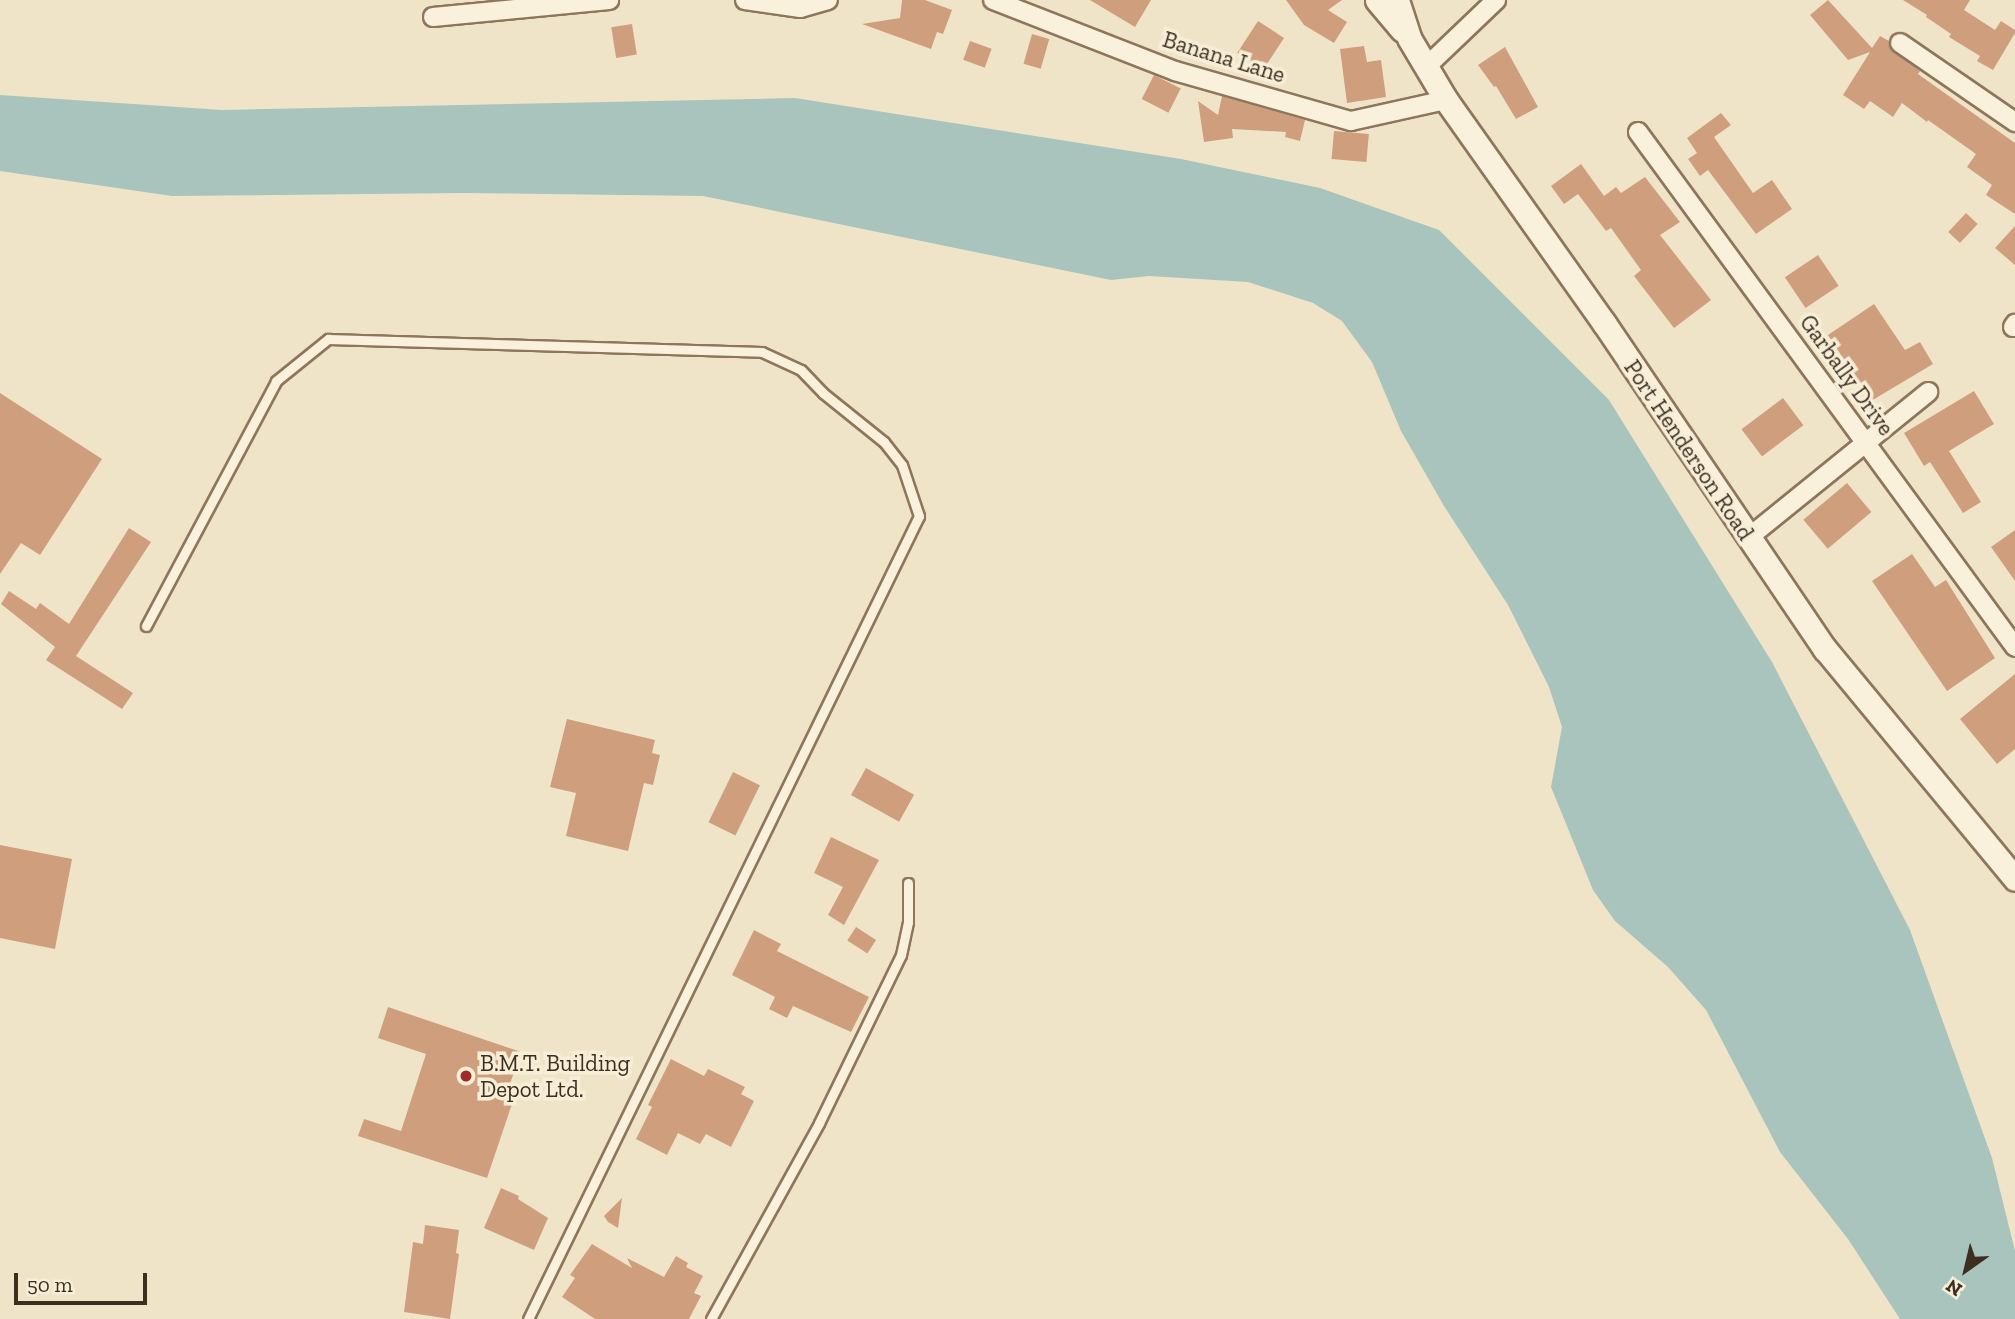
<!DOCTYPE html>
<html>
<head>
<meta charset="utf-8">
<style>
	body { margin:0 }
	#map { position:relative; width:2015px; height:1319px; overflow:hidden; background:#f0e4c8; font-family:"Zilla Slab",serif }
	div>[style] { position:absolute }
	.water>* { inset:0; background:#a9c4bc }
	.building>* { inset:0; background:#cf9f7d; transform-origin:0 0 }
	.roads { filter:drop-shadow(2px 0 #8d765c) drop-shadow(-2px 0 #8d765c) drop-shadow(0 2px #8d765c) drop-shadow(0 -2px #8d765c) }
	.service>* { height:9px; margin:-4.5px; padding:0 4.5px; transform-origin:4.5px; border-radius:4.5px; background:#faf1dc }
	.minor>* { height:18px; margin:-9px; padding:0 9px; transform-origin:9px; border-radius:9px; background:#faf1dc }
	.tertiary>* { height:23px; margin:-11.5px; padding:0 11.5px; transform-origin:11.5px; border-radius:11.5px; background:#faf1dc }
	.dots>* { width:19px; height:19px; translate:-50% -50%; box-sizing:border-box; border:4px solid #f7eed8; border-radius:50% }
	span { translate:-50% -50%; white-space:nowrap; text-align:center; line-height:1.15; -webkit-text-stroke:7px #f7eed8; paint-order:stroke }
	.street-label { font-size:23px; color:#3d2e20 }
	.poi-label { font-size:23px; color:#3d2e20 }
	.left { translate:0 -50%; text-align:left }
	.north { position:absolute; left:1931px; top:1235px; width:70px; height:70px; -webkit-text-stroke:5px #f7eed8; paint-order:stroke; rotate:214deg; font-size:19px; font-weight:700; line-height:28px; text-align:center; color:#3d2e20 }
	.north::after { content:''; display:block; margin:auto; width:24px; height:32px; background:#3d2e20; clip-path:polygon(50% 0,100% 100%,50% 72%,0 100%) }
	.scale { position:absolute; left:14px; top:1273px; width:133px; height:32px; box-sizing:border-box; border:4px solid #3d2e20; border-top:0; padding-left:9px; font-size:21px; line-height:24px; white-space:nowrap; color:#3d2e20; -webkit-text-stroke:5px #f7eed8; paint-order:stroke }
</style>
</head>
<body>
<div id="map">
	<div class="water">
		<i style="clip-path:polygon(0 95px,222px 110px,795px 98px,1181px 159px,1320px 188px,1439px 230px,1609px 400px,1772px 662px,1910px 930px,1992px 1158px,2015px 1251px,2015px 1319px,1900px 1319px,1848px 1239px,1780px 1152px,1706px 1010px,1668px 967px,1615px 921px,1593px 890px,1551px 787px,1562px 727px,1549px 687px,1508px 605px,1444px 506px,1401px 431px,1372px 362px,1342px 321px,1313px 303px,1248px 282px,1149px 276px,1111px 280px,703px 196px,463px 193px,172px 196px,0 171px)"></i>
	</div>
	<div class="building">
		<i style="clip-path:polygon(902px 0,925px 0,952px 10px,943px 34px,937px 32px,931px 49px,862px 24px,900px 18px)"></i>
		<i style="clip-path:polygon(1090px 0,1151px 0,1135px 27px)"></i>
		<i style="clip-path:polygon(1286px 0,1342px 0,1328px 10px,1347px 22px,1334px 43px,1304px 25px)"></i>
		<i style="clip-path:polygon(1828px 0,1872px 48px,1880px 36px,1889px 41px,1894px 52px,1920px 71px,1918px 74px,2015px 143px,2015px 214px,1986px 195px,1992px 185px,1967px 167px,1976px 154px,1928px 120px,1927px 122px,1902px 103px,1893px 117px,1870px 101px,1864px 109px,1843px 95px,1870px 52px,1848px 60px,1810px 15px)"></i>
		<i style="clip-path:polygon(1903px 0,1970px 0,1964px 10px,1995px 30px,2001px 21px,2015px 30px,2015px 33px,1993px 70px,1977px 61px,1980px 56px,1949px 37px,1951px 34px,1926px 17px,1927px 15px)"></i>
		<i style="left:1258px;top:21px;width:31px;height:38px;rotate:33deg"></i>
		<i style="left:632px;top:24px;width:31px;height:21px;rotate:81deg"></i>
		<i style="left:1032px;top:34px;width:18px;height:31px;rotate:16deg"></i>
		<i style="left:970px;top:41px;width:23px;height:20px;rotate:20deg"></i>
		<i style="clip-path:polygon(1364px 46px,1367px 62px,1381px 60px,1386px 97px,1347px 103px,1340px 49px)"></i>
		<i style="clip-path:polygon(1505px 47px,1538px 107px,1516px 119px,1496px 86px,1494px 87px,1478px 65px)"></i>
		<i style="left:1154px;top:75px;width:30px;height:27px;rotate:27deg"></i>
		<i style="clip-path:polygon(1222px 96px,1305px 120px,1300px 141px,1285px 137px,1286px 132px,1232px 129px,1233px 138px,1204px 142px,1198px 101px,1218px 115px)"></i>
		<i style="clip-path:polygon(1721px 113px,1731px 125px,1714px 137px,1753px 193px,1772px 180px,1792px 209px,1756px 234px,1708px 170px,1700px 176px,1688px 159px,1697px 153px,1687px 138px)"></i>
		<i style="left:1334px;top:131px;width:35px;height:28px;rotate:5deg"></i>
		<i style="clip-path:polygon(1581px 164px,1604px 196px,1616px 187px,1621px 193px,1645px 177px,1680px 222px,1660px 235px,1711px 300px,1674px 328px,1634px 276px,1641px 270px,1611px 228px,1606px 231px,1578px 194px,1564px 204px,1551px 186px)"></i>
		<i style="left:1966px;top:213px;width:16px;height:26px;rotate:43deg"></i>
		<i style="clip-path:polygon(2015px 226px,2015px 265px,1995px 248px)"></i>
		<i style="left:1818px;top:255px;width:37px;height:40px;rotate:56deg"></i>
		<i style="clip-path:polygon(1874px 304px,1905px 350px,1920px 342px,1933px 364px,1871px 401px,1828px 335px)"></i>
		<i style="clip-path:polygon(1974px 391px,1994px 424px,1949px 451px,1981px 502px,1963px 513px,1930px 462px,1924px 466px,1904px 433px)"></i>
		<i style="clip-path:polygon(0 393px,102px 459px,40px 555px,21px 543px,0 574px)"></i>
		<i style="left:1783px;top:398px;width:34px;height:52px;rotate:53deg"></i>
		<i style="left:1847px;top:483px;width:38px;height:57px;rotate:50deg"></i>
		<i style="clip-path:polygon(129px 528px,151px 542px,76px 656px,133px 693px,122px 709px,46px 660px,55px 647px,1px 604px,9px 591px,36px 609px,40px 603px,69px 624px)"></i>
		<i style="clip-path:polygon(2015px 530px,2015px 581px,1991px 547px)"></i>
		<i style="clip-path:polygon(1912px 554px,1935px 587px,1946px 580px,1995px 658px,1947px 691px,1872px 581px)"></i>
		<i style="clip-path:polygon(2015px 674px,2015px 749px,1997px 764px,1960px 719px)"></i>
		<i style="clip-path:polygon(567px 719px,655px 740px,652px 753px,660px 755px,653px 785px,644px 783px,628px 851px,566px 836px,576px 793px,550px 787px)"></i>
		<i style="left:866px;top:768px;width:55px;height:31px;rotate:29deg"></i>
		<i style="left:733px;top:772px;width:30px;height:56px;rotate:26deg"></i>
		<i style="clip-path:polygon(831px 837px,879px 860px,844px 925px,828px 915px,843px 887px,814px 873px)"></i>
		<i style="clip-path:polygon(0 845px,72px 859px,55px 949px,0 938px)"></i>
		<i style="left:856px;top:927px;width:24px;height:16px;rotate:33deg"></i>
		<i style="clip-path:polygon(754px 930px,781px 944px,777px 951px,869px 997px,851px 1032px,793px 1006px,787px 1018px,769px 1009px,775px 997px,732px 975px)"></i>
		<i style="clip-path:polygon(388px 1007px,521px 1052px,505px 1098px,513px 1101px,487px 1178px,358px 1136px,364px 1119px,401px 1131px,426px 1054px,378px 1038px)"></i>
		<i style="clip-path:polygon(671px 1059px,704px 1076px,708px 1069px,745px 1087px,741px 1094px,754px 1101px,731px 1147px,706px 1134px,700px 1144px,678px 1133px,667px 1155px,636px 1139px,652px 1107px,648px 1105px)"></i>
		<i style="clip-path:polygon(501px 1188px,519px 1196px,518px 1199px,548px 1218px,534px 1250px,484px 1228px)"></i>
		<i style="clip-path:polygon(622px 1198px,618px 1228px,608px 1222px,604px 1216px)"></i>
		<i style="clip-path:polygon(425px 1225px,459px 1230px,456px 1253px,459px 1254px,450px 1319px,404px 1312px,413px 1242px,423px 1244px)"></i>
		<i style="clip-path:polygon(592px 1244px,632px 1268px,627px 1258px,664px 1277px,676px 1256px,688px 1263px,686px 1267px,703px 1276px,694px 1293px,701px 1296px,689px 1319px,595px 1319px,562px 1297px,575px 1278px,570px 1275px)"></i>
	</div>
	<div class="roads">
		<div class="service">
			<i style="left:146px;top:626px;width:277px;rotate:-62deg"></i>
			<i style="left:276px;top:381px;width:67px;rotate:-38.9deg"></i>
			<i style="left:328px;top:339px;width:434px;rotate:1.7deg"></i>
			<i style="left:762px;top:352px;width:43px;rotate:24.8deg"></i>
			<i style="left:801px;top:370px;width:32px;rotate:46deg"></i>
			<i style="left:823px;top:393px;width:78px;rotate:38.8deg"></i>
			<i style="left:884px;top:442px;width:29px;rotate:52deg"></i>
			<i style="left:902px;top:465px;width:54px;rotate:71.6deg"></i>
			<i style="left:919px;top:516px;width:893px;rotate:115.96deg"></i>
			<i style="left:711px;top:1319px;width:224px;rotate:-61.1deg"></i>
			<i style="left:819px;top:1123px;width:187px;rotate:-64deg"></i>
			<i style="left:901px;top:955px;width:34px;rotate:-78deg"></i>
			<i style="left:908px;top:922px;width:39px;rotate:-90deg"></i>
		</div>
		<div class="minor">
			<i style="left:745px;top:0;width:56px;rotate:8.3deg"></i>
			<i style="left:800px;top:8px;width:29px;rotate:-16deg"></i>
			<i style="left:993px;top:0;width:195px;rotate:21.3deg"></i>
			<i style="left:1175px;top:71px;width:183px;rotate:15.9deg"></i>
			<i style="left:1351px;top:121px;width:97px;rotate:-12.5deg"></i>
			<i style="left:433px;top:17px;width:177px;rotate:-5.5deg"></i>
			<i style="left:1900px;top:43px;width:140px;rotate:34.5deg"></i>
			<i style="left:1426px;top:67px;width:97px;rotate:-43.7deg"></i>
			<i style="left:1638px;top:132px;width:638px;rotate:53.79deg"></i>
			<i style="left:2013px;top:327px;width:4px;rotate:-56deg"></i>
			<i style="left:1748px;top:538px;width:232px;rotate:-39deg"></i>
		</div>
		<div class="tertiary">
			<i style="left:1377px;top:0;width:39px;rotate:50deg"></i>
			<i style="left:1397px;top:0;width:40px;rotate:72deg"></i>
			<i style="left:1409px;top:38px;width:72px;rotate:59.2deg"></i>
			<i style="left:1446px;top:100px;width:273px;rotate:54.7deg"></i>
			<i style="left:1604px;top:323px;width:394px;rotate:55.9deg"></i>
			<i style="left:1825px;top:649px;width:298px;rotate:50.4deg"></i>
		</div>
	</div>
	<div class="dots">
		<i style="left:466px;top:1076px;background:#9e2a2b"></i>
	</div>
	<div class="street-label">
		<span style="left:1224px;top:57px;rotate:17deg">Banana Lane</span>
		<span style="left:1847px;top:375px;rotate:54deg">Garbally Drive</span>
		<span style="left:1689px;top:450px;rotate:56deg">Port Henderson Road</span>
	</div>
	<div class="poi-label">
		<span class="left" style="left:480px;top:1076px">B.M.T. Building<br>Depot Ltd.</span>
	</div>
	<div class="north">N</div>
	<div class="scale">50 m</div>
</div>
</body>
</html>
